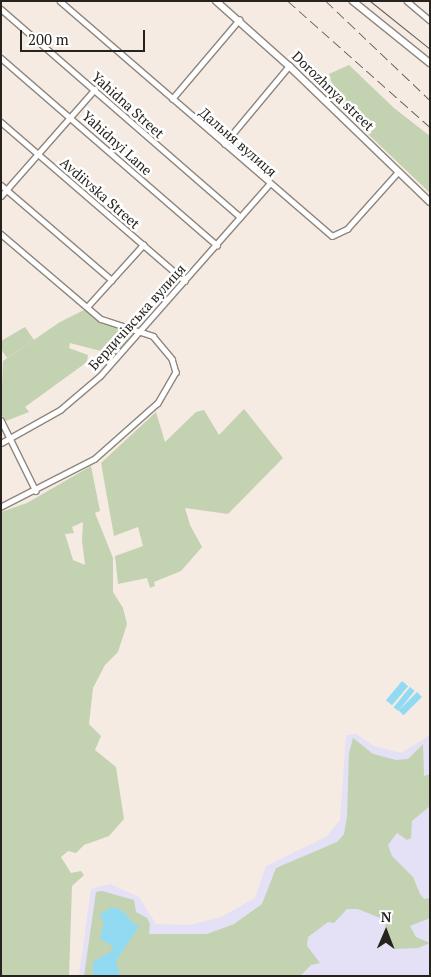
<!DOCTYPE html>
<html>
<head>
<meta charset="utf-8">
<style>
	body { margin:0 }
	#map { position:relative; width:431px; height:977px; overflow:hidden; background:#f5ebe3; font-family:"PT Serif",serif }
	div>[style] { position:absolute }
	.industrial>* { inset:0; background:#e4e0f6 }
	.green>* { inset:0; background:#c3d2b0 }
	.water>* { inset:0; background:#91daf2; transform-origin:0 0 }
	.roads { filter:drop-shadow(1px 0 #8e867e) drop-shadow(-1px 0 #8e867e) drop-shadow(0 1px #8e867e) drop-shadow(0 -1px #8e867e) }
	.street>* { height:4.5px; margin:-2.25px; padding:0 2.25px; transform-origin:2.25px; border-radius:2.25px; background:#fff }
	.secondary>* { height:5.5px; margin:-2.75px; padding:0 2.75px; transform-origin:2.75px; border-radius:2.75px; background:#fff }
	.primary>* { height:6px; margin:-3px; padding:0 3px; transform-origin:3px; border-radius:3px; background:#fff }
	.tram>* { height:1px; margin:-0.5px; padding:0 0.5px; transform-origin:0.5px; border-radius:0.5px; background:#635e59 }
	.rail>* { height:1px; margin-top:-0.5px; transform-origin:0; background:repeating-linear-gradient(90deg,#635e59 0 10px,transparent 0 15px) }
	span { translate:-50% -50%; white-space:nowrap; text-align:center; line-height:1.15; -webkit-text-stroke:5px #fff; paint-order:stroke }
	.street-label { font-size:14px; color:#26231f }
	.frame { position:absolute; inset:0; border:2px solid #26231f; pointer-events:none }
	.north { position:absolute; left:361px; top:907px; width:50px; height:50px; -webkit-text-stroke:4px #fff; paint-order:stroke; rotate:1deg; font-size:14px; font-weight:700; line-height:20px; text-align:center; color:#26231f }
	.north::after { content:''; display:block; margin:auto; width:18px; height:22px; background:#26231f; clip-path:polygon(50% 0,100% 100%,50% 72%,0 100%) }
	.scale { position:absolute; left:20px; top:30px; width:125px; height:22px; box-sizing:border-box; border:2px solid #26231f; border-top:0; padding-left:6px; font-size:15px; line-height:18px; white-space:nowrap; color:#26231f; -webkit-text-stroke:4px #fff; paint-order:stroke }
</style>
</head>
<body>
<div id="map">
	<div class="industrial">
		<i style="clip-path:polygon(356px 734px,374px 746px,401px 753px,430px 735px,430px 976px,79px 976px,91px 889px,110px 884px,139px 897px,156px 924px,189px 925px,221px 917px,255px 898px,266px 866px,326px 837px,340px 820px,346px 735px)"></i>
	</div>
	<div class="green">
		<i style="clip-path:polygon(349px 65px,394px 108px,430px 136px,430px 193px,325px 93px,332px 84px,329px 74px)"></i>
		<i style="clip-path:polygon(86px 309px,101px 320px,132px 331px,132px 337px,116px 355px,70px 343px,69px 348px,88px 355px,87px 362px,25px 407px,29px 412px,6px 421px,1px 414px,3px 361px,60px 322px)"></i>
		<i style="clip-path:polygon(25px 327px,34px 340px,7px 358px,1px 349px,1px 341px)"></i>
		<i style="clip-path:polygon(244px 409px,283px 458px,228px 514px,185px 508px,190px 525px,202px 547px,181px 571px,154px 582px,155px 586px,150px 588px,147px 578px,118px 584px,115px 556px,143px 546px,138px 527px,114px 536px,101px 463px,156px 412px,165px 442px,196px 412px,204px 410px,219px 435px)"></i>
		<i style="clip-path:polygon(evenodd,91px 466px,100px 511px,95px 513px,113px 558px,113px 592px,123px 608px,127px 624px,118px 652px,105px 665px,93px 688px,89px 724px,101px 736px,95px 750px,116px 767px,124px 819px,109px 836px,84px 845px,76px 853px,68px 851px,61px 857px,71px 873px,81px 871px,84px 875px,72px 886px,69px 976px,1px 976px,1px 512px,27px 503px,91px 466px,83px 522px,82px 541px,85px 565px,73px 560px,65px 534px,74px 533px,72px 527px,83px 522px)"></i>
		<i style="clip-path:polygon(353px 738px,373px 754px,396px 760px,408px 759px,423px 744px,424px 776px,430px 774px,430px 806px,412px 821px,411px 838px,407px 840px,397px 833px,388px 845px,392px 856px,413px 877px,420px 894px,424px 899px,430px 898px,430px 918px,410px 926px,416px 937px,430px 943px,418px 948px,394px 949px,386px 933px,385px 920px,358px 909px,347px 909px,334px 923px,328px 922px,308px 937px,307px 946px,320px 963px,311px 965px,300px 976px,84px 976px,96px 892px,102px 891px,134px 900px,136px 912px,147px 918px,150px 924px,149px 934px,207px 934px,234px 924px,262px 904px,276px 868px,337px 842px,344px 834px,347px 816px,349px 753px)"></i>
	</div>
	<div class="water">
		<i style="left:402px;top:681px;width:8px;height:25px;rotate:40deg"></i>
		<i style="left:410px;top:687px;width:6px;height:26px;rotate:39deg"></i>
		<i style="left:417px;top:692px;width:7px;height:26px;rotate:45deg"></i>
		<i style="clip-path:polygon(112px 907px,123px 911px,135px 925px,140px 925px,116px 961px,120px 976px,93px 976px,93px 962px,113px 950px,111px 945px,100px 939px,104px 921px,99px 915px)"></i>
	</div>
	<div class="roads">
		<div class="street">
			<i style="left:60px;top:1px;width:359px;rotate:40.8deg"></i>
			<i style="left:332px;top:236px;width:17px;rotate:-25deg"></i>
			<i style="left:347px;top:229px;width:76px;rotate:-48.2deg"></i>
			<i style="left:407px;top:1px;width:30px;rotate:40deg"></i>
			<i style="left:1px;top:9px;width:317px;rotate:41deg"></i>
			<i style="left:1px;top:58px;width:286px;rotate:40.9deg"></i>
			<i style="left:172px;top:99px;width:104px;rotate:-49.7deg"></i>
			<i style="left:1px;top:122px;width:243px;rotate:40.8deg"></i>
			<i style="left:224px;top:144px;width:102px;rotate:-50.2deg"></i>
			<i style="left:1px;top:185px;width:146px;rotate:40.6deg"></i>
			<i style="left:1px;top:196px;width:142px;rotate:-48.7deg"></i>
			<i style="left:1px;top:234px;width:131px;rotate:40.4deg"></i>
			<i style="left:101px;top:319px;width:55px;rotate:18.1deg"></i>
			<i style="left:153px;top:336px;width:30px;rotate:50deg"></i>
			<i style="left:172px;top:359px;width:14px;rotate:73deg"></i>
			<i style="left:176px;top:372px;width:36px;rotate:120deg"></i>
			<i style="left:158px;top:403px;width:84px;rotate:138.4deg"></i>
			<i style="left:95px;top:459px;width:106px;rotate:152.9deg"></i>
			<i style="left:87px;top:307px;width:84px;rotate:-47.9deg"></i>
			<i style="left:1px;top:420px;width:79px;rotate:63.8deg"></i>
			<i style="left:1px;top:443px;width:68px;rotate:-29.2deg"></i>
			<i style="left:60px;top:410px;width:52px;rotate:-40.4deg"></i>
			<i style="left:100px;top:376px;width:256px;rotate:-48.6deg"></i>
		</div>
		<div class="secondary">
			<i style="left:353px;top:1px;width:99px;rotate:38.8deg"></i>
		</div>
		<div class="primary">
			<i style="left:216px;top:1px;width:98px;rotate:41.7deg"></i>
			<i style="left:289px;top:66px;width:196px;rotate:44deg"></i>
		</div>
	</div>
	<div class="tram">
		<i style="left:370px;top:1px;width:77px;rotate:38.7deg"></i>
	</div>
	<div class="rail">
		<i style="left:288px;top:1px;width:190px;rotate:41.6deg"></i>
		<i style="left:326px;top:1px;width:144px;rotate:43.6deg"></i>
	</div>
	<div class="street-label">
		<span style="left:333px;top:91px;rotate:44deg">Dorozhnya street</span>
		<span style="left:128px;top:105px;rotate:42deg">Yahidna Street</span>
		<span style="left:238px;top:142px;rotate:41deg">Дальня вулиця</span>
		<span style="left:117px;top:143px;rotate:42deg">Yahidnyi Lane</span>
		<span style="left:100px;top:193px;rotate:41deg">Avdiivska Street</span>
		<span style="left:137px;top:317px;rotate:-48deg">Бердичівська вулиця</span>
	</div>
	<div class="frame"></div>
	<div class="north">N</div>
	<div class="scale">200 m</div>
</div>
</body>
</html>
